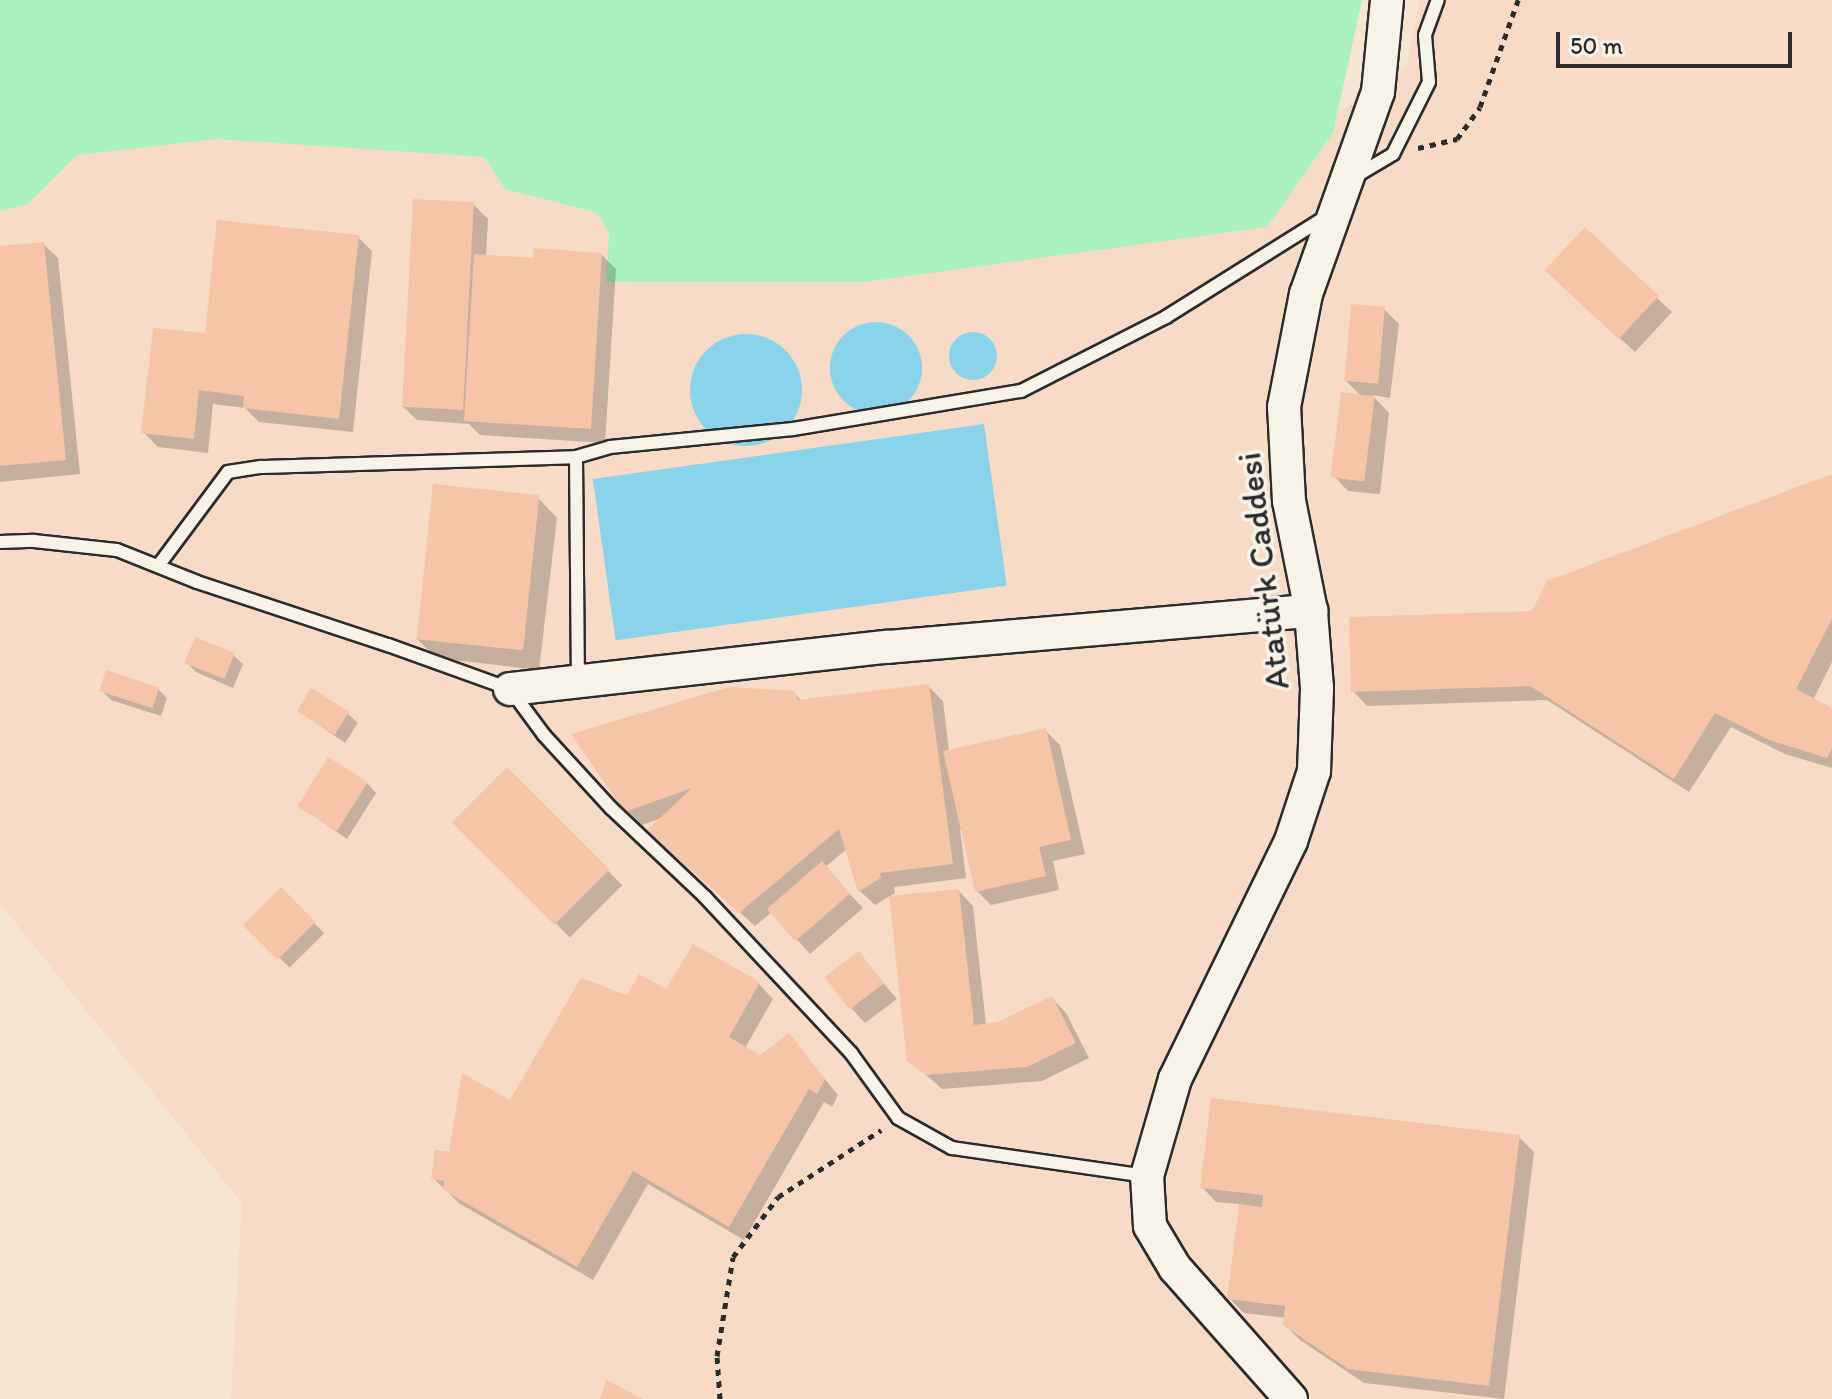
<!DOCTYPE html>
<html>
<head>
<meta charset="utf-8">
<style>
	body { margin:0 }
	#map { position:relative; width:1832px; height:1399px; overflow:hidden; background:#f7e5d4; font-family:Itim,sans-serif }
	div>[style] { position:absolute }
	.built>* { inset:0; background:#f7dbc6 }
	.green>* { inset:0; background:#a9f2c0 }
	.water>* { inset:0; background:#8ad4eb; transform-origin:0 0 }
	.round { border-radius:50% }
	.shadow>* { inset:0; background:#0003; transform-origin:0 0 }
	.building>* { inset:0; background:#f6c4a7; transform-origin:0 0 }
	.path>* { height:5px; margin-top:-2.5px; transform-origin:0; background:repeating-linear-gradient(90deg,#2b2b2b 0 6px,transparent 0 12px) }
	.roads { filter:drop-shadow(2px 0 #2b2b2b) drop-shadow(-2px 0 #2b2b2b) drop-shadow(0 2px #2b2b2b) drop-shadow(0 -2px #2b2b2b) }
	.service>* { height:12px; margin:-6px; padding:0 6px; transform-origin:6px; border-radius:6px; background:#f7f3e8 }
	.tertiary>* { height:32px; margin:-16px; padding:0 16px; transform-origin:16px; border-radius:16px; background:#f7f3e8 }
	span { translate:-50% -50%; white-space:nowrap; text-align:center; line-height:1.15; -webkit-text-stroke:7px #f7f3e8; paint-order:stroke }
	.street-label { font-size:34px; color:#2b2b2b }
	.scale { position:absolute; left:1556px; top:32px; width:236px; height:36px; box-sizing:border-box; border:4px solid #2b2b2b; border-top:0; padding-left:10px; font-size:24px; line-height:28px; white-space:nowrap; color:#2b2b2b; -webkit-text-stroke:6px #f7f3e8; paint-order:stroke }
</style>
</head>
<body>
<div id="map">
	<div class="built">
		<i style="clip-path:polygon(1420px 0,1832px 0,1832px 1399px,231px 1399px,242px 1203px,0 904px,0 118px,1213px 197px,1406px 67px)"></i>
	</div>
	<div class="green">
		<i style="clip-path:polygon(0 0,1362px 0,1333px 133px,1267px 227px,865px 282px,606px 282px,609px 234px,598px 213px,505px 189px,484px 157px,218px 139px,77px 155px,28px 204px,0 211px)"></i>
	</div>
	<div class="water">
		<i class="round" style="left:830px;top:322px;width:92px;height:92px"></i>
		<i class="round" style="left:949px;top:332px;width:48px;height:48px"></i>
		<i class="round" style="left:690px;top:334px;width:112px;height:112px"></i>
		<i style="left:984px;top:424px;width:163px;height:395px;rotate:82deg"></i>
	</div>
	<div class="shadow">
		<i style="clip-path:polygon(473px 204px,488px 219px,486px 256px,535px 260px,601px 254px,616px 269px,605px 443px,480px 435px,469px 424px,417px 420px,402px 406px)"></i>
		<i style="clip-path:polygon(1585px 230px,1672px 312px,1635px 352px,1562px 285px)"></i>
		<i style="clip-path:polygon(358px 237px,372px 251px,353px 432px,259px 422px,245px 408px,213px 404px,208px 453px,158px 447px,143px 432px,207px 336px)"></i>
		<i style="clip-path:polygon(43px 244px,58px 258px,80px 474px,0 482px,0 248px)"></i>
		<i style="clip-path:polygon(1384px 309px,1399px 324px,1390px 398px,1372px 395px,1389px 413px,1380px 494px,1348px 491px,1334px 476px,1362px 397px,1344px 379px)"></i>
		<i style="clip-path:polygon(1832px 476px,1832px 662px,1813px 700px,1832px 710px,1832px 768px,1785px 754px,1731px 727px,1689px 792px,1547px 700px,1367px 706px,1353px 691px)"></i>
		<i style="clip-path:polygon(538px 498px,557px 518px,539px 670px,436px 658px,416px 638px)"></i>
		<i style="clip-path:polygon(233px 655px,243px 664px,233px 688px,196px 672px,187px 663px)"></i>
		<i style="clip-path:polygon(928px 686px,943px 701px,949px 751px,1045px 730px,1060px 745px,1085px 854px,1053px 861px,1059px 890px,991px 905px,977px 891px,963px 829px,960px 829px,966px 878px,894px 887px,895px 893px,875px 905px,860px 891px,847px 849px,825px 867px,863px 908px,810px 954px,772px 912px,755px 926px,665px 845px,664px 817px,642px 825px,627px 810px,794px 693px,803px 702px)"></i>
		<i style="clip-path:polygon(158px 689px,167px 698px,161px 716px,111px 700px,101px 690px)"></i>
		<i style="clip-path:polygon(299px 711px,348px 714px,358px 723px,345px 743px)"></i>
		<i style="left:507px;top:770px;width:163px;height:74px;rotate:45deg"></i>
		<i style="clip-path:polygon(367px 783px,376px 793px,347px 839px,300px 806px)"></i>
		<i style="left:281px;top:890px;width:61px;height:49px;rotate:45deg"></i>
		<i style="clip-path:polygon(959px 891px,973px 906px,986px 1025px,999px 1024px,1052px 998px,1066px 1013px,1089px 1058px,1042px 1081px,942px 1089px,909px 1060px)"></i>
		<i style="clip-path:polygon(859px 954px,897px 999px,865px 1023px,851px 1008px)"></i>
		<i style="clip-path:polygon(759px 984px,773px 999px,745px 1048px,761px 1058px,789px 1036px,838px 1095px,832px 1107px,824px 1102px,744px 1240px,648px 1184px,593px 1280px,460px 1204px,433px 1178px,450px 1154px,628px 997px)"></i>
		<i style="clip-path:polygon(1519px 1137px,1534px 1152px,1504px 1399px,1364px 1383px,1300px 1340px,1285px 1325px,1286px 1318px,1244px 1313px,1229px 1298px,1240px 1204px,1216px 1202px,1202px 1187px)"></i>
	</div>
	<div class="building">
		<i style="left:413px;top:199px;width:61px;height:208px;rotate:3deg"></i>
		<i style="clip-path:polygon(217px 220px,359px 235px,339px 419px,243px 408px,244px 396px,199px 390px,194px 439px,141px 433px,153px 328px,205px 333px)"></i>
		<i style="left:1585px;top:227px;width:101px;height:59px;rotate:43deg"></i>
		<i style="clip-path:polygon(44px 242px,66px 460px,0 466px,0 246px)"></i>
		<i style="clip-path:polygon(534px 248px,602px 253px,591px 429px,464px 421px,474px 254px,533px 258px)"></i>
		<i style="left:1351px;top:304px;width:34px;height:77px;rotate:5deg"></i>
		<i style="left:1341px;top:392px;width:34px;height:86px;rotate:7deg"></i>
		<i style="clip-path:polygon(1832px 474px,1832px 619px,1796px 689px,1832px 708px,1832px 748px,1827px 758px,1769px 740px,1715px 713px,1674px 779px,1530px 686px,1351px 692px,1349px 617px,1532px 611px,1547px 581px)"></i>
		<i style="left:433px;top:484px;width:107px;height:156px;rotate:6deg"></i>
		<i style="left:195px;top:637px;width:43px;height:28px;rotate:22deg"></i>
		<i style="left:106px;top:670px;width:56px;height:22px;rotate:18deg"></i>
		<i style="clip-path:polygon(929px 684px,953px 864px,880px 873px,881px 878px,858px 892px,839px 829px,739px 913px,647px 830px,692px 788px,625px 812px,571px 734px,729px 687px,795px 691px,798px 700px)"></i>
		<i style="left:311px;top:688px;width:45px;height:27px;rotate:32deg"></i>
		<i style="clip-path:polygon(1046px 728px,1071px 840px,1039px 847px,1046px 876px,975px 892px,943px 751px)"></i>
		<i style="left:328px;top:757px;width:47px;height:58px;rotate:32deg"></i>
		<i style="left:507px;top:767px;width:145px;height:78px;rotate:45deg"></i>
		<i style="left:822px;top:861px;width:43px;height:73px;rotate:49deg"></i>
		<i style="left:281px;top:887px;width:49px;height:54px;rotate:45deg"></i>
		<i style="clip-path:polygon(959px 889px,974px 1025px,998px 1022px,1052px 996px,1076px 1043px,1027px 1067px,926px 1075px,907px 1061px,889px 896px)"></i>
		<i style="clip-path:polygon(693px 944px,760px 982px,729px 1037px,760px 1055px,789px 1033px,825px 1079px,817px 1094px,809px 1089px,729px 1227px,633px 1171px,577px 1267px,443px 1190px,444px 1181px,431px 1179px,435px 1150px,449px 1152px,462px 1073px,510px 1100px,581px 978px,627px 995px,639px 974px,666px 989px)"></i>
		<i style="left:859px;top:951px;width:41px;height:43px;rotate:53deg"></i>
		<i style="clip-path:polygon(1211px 1098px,1520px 1135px,1489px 1386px,1348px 1369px,1283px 1325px,1285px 1306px,1227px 1299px,1239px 1204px,1262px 1207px,1263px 1195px,1200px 1188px)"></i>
		<i style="clip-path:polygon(606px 1380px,643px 1399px,600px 1399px)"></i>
	</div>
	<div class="path">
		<i style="left:1418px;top:148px;width:40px;rotate:-13deg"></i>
		<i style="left:1457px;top:139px;width:39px;rotate:-54deg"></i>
		<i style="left:1480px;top:107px;width:114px;rotate:-70.4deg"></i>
		<i style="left:720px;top:1399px;width:43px;rotate:-94deg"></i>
		<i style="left:717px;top:1356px;width:100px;rotate:-80.8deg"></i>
		<i style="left:733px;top:1257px;width:75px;rotate:-53.1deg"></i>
		<i style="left:778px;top:1197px;width:123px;rotate:-33deg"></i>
	</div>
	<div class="roads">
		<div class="service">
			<i style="left:1356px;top:176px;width:43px;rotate:-30.7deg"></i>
			<i style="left:1393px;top:154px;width:80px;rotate:-63.4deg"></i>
			<i style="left:1429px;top:82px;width:47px;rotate:-94.9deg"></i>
			<i style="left:1425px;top:35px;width:37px;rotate:-70deg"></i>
			<i style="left:576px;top:457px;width:35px;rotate:-16deg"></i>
			<i style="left:610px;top:447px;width:184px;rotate:-5.6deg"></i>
			<i style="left:793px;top:429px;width:231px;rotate:-9.5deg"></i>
			<i style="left:1021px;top:391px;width:163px;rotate:-27deg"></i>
			<i style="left:1166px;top:317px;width:190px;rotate:-32.1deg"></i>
			<i style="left:0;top:542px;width:34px;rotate:-2deg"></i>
			<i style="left:34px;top:541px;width:83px;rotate:6.2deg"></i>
			<i style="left:117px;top:550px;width:86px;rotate:21.8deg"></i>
			<i style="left:197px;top:582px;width:201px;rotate:18.3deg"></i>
			<i style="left:388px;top:645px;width:130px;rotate:19.8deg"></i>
			<i style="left:510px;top:689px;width:57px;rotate:53.5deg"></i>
			<i style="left:544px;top:735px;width:99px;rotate:47.5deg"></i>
			<i style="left:611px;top:808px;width:129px;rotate:43.4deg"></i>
			<i style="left:705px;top:897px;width:214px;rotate:46.9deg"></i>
			<i style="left:851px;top:1053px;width:80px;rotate:54.1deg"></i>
			<i style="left:898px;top:1118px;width:62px;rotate:29.1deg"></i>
			<i style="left:952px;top:1148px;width:197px;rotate:8.2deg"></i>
			<i style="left:158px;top:566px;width:117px;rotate:-53.3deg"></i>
			<i style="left:228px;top:472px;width:33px;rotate:-9deg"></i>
			<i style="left:261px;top:467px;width:315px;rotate:-1.8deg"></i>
			<i style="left:576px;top:457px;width:221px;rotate:89.5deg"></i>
		</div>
		<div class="tertiary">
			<i style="left:510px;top:689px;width:379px;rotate:-6.4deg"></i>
			<i style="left:887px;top:647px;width:426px;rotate:-4.9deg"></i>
			<i style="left:1291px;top:1399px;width:175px;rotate:-131.5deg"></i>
			<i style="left:1175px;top:1268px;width:49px;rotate:-120.8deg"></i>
			<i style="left:1150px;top:1226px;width:50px;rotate:-93.4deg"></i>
			<i style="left:1147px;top:1176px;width:101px;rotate:-73.9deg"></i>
			<i style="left:1175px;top:1079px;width:265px;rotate:-64deg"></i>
			<i style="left:1291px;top:841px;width:74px;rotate:-71.8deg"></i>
			<i style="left:1314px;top:771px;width:83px;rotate:-87.9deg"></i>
			<i style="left:1317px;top:688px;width:77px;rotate:-94.5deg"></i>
			<i style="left:1311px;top:611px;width:112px;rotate:-101.3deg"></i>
			<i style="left:1289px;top:501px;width:94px;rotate:-93deg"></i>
			<i style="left:1284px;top:407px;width:115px;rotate:-79deg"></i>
			<i style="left:1306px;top:294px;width:214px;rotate:-70.4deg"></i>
			<i style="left:1378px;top:92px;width:92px;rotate:-84.4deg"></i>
		</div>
	</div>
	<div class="street-label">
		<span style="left:1263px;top:571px;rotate:-97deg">Atatürk Caddesi</span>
	</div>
	<div class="scale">50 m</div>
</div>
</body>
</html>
